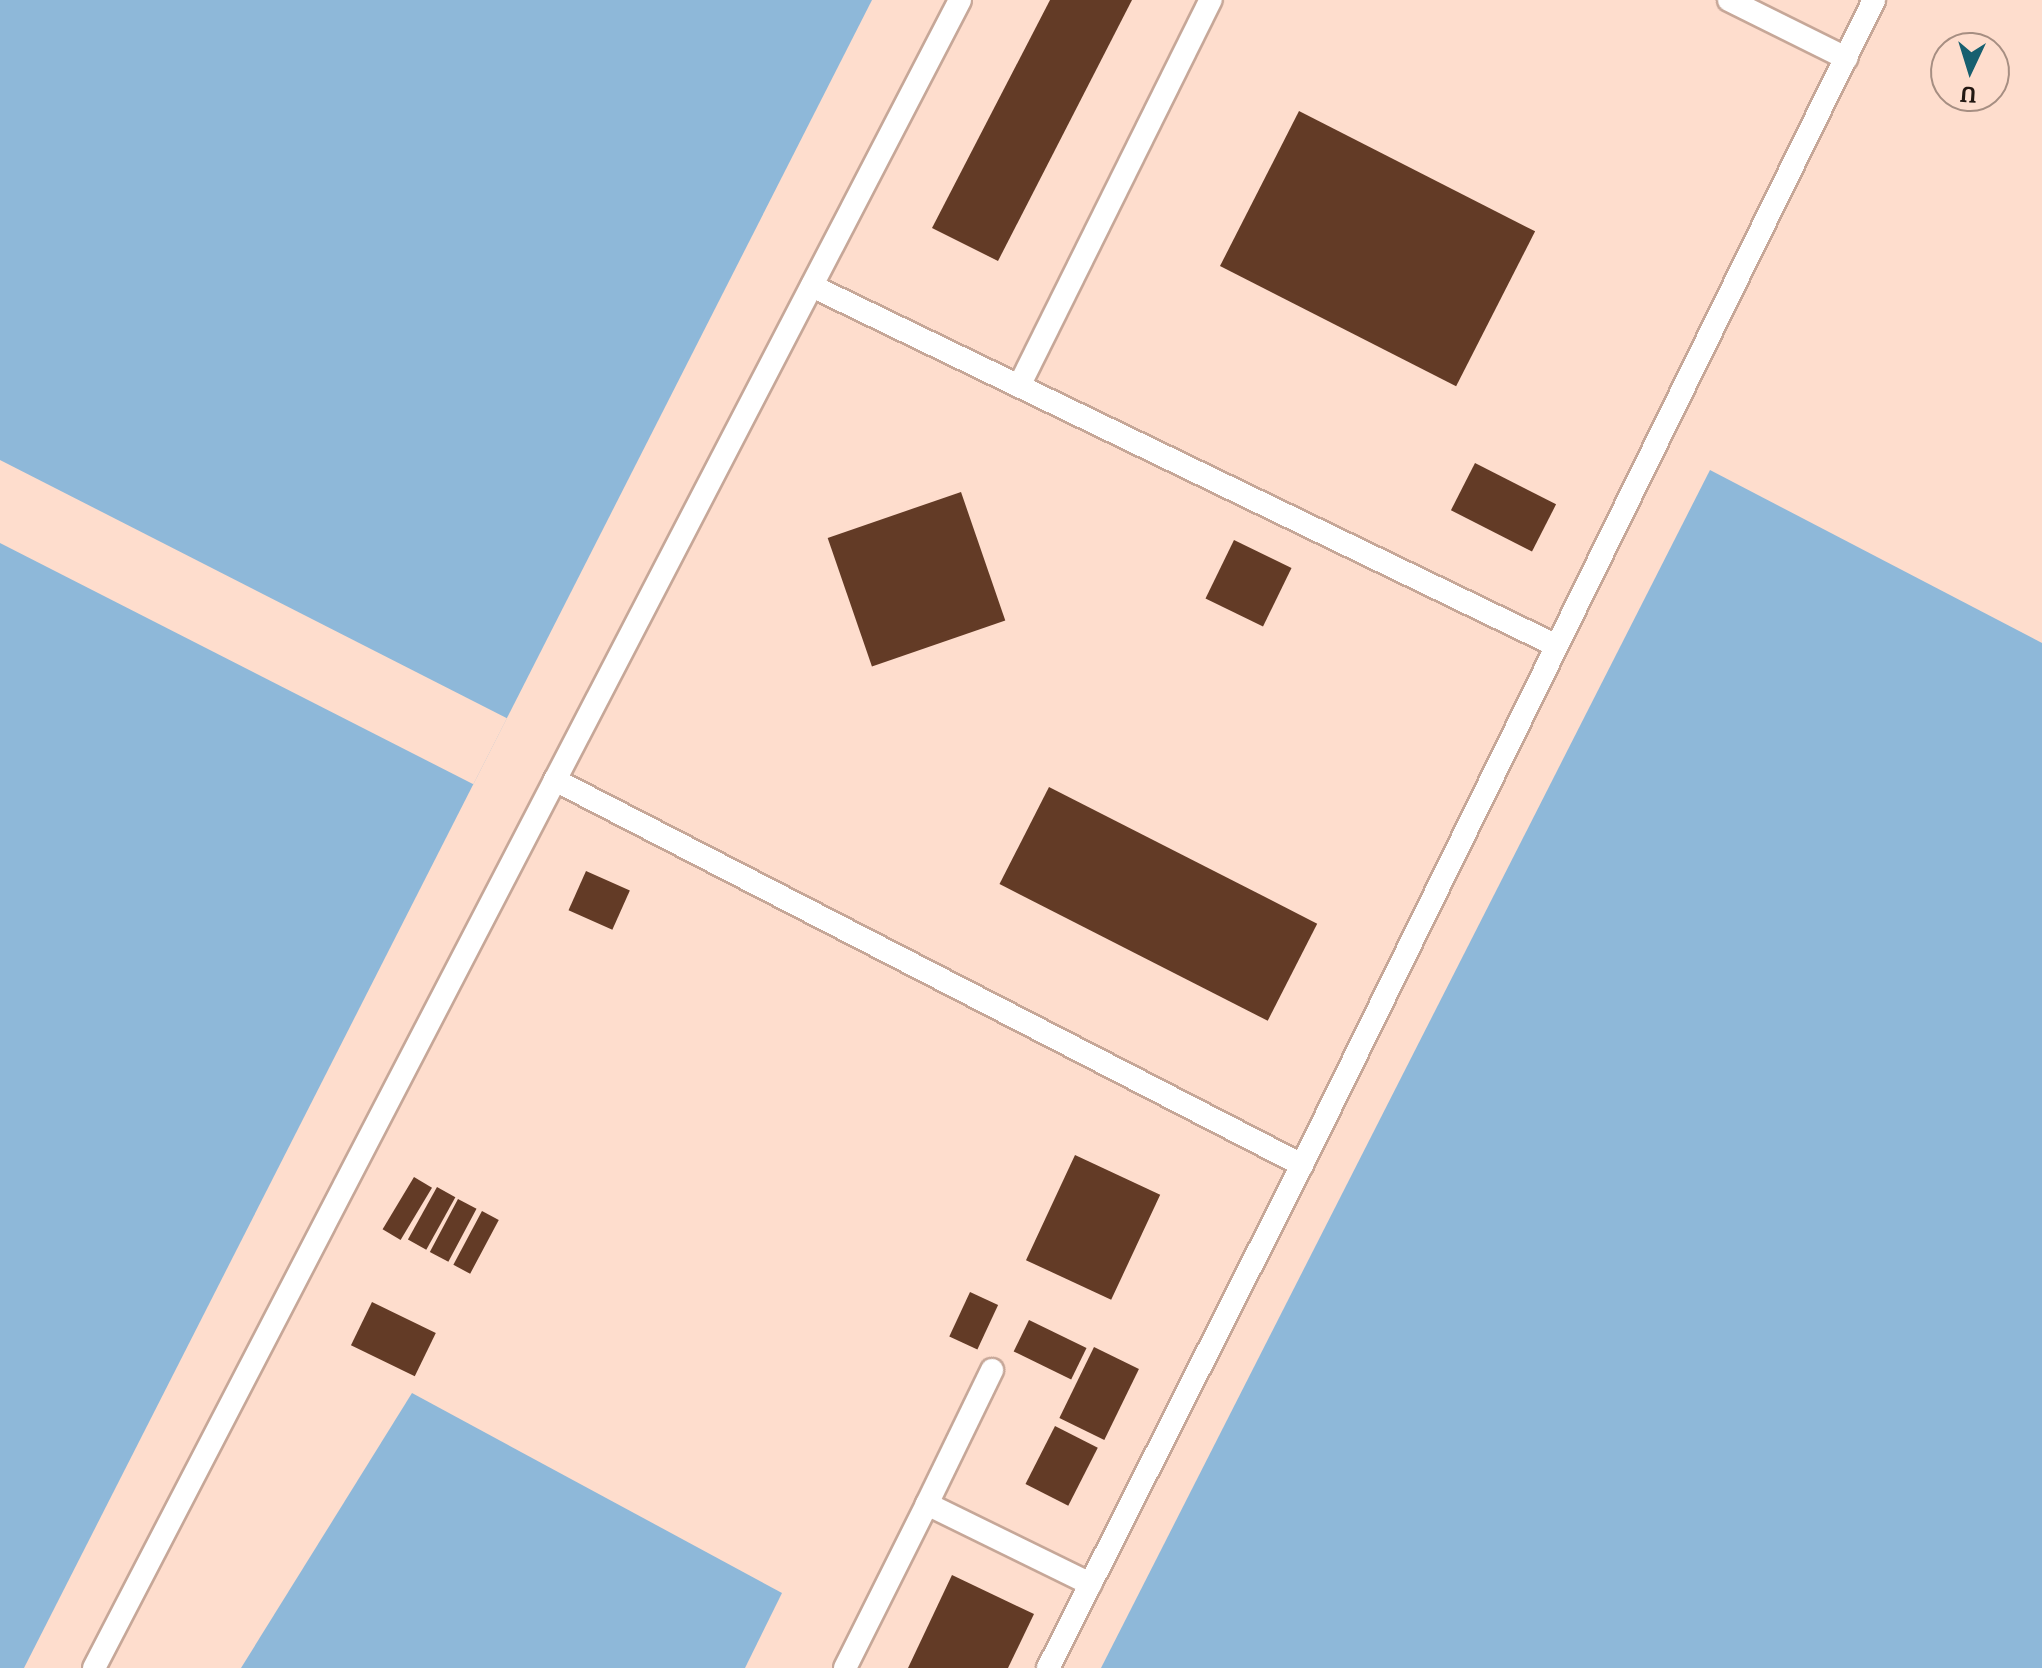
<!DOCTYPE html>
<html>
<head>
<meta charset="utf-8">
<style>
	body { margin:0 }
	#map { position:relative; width:2042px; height:1668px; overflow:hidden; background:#feddcd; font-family:Bitter,serif }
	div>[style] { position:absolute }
	.water>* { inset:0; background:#8eb8d9 }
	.pier>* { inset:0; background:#feddcd; transform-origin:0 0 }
	.building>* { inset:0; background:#633b26; transform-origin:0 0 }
	.roads { filter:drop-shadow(2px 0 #c6a798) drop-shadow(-2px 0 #c6a798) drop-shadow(0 2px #c6a798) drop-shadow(0 -2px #c6a798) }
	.lane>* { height:22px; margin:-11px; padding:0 11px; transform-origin:11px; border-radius:11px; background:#fff }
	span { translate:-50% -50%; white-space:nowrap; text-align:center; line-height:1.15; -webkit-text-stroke:8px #feddcd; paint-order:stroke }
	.north { position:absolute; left:1930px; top:32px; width:80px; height:80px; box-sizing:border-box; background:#feddcd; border:2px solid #a68e82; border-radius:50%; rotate:184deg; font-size:22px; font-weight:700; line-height:32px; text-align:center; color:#231812 }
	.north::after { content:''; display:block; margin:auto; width:28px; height:36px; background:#175f6f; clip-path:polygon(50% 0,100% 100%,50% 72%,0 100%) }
</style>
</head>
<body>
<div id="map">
	<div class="water">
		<i style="clip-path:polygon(0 0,872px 0,24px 1668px,0 1668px)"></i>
		<i style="clip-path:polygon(1710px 470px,2042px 643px,2042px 1668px,1101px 1668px)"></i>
		<i style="clip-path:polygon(412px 1393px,782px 1593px,745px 1668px,241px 1668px)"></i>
	</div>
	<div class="pier">
		<i style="left:0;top:460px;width:569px;height:74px;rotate:27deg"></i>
	</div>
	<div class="building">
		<i style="clip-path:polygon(1050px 0,1132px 0,998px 261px,932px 228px)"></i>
		<i style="left:1299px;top:111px;width:265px;height:174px;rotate:27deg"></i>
		<i style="left:1475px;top:463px;width:91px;height:53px;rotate:27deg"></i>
		<i style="left:961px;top:492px;width:136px;height:141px;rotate:71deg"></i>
		<i style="left:1234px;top:540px;width:64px;height:65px;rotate:26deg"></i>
		<i style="left:1049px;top:787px;width:301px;height:109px;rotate:27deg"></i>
		<i style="left:586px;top:871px;width:48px;height:43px;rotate:24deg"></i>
		<i style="left:1075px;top:1155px;width:94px;height:116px;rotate:25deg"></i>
		<i style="left:414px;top:1177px;width:21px;height:61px;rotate:31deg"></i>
		<i style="left:437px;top:1187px;width:21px;height:60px;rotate:29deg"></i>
		<i style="left:458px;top:1199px;width:21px;height:60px;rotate:28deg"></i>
		<i style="left:482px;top:1211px;width:19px;height:61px;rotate:28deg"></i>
		<i style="left:970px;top:1292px;width:31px;height:49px;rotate:25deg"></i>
		<i style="left:372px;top:1302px;width:71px;height:48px;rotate:26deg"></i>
		<i style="left:1029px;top:1320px;width:64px;height:35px;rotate:26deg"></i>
		<i style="left:1094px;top:1347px;width:50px;height:79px;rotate:26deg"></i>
		<i style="left:1055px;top:1426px;width:48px;height:65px;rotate:27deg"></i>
		<i style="clip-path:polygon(952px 1575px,1034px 1614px,1008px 1668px,908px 1668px)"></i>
	</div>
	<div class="roads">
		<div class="lane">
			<i style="left:1729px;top:0;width:131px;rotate:26.4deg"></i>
			<i style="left:812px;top:286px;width:827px;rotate:25.79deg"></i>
			<i style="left:1019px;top:386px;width:431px;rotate:-63.6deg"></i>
			<i style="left:555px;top:780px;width:840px;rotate:27.27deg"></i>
			<i style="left:927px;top:1504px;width:149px;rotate:-64.1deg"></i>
			<i style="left:94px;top:1668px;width:1879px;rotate:-62.56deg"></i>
			<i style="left:845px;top:1668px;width:183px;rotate:-63.4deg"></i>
			<i style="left:927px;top:1504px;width:182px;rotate:26.1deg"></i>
			<i style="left:1048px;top:1668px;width:563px;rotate:-63.21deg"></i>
			<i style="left:1302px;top:1165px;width:1298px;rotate:-63.85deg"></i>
		</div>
	</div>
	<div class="north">U</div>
</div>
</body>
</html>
